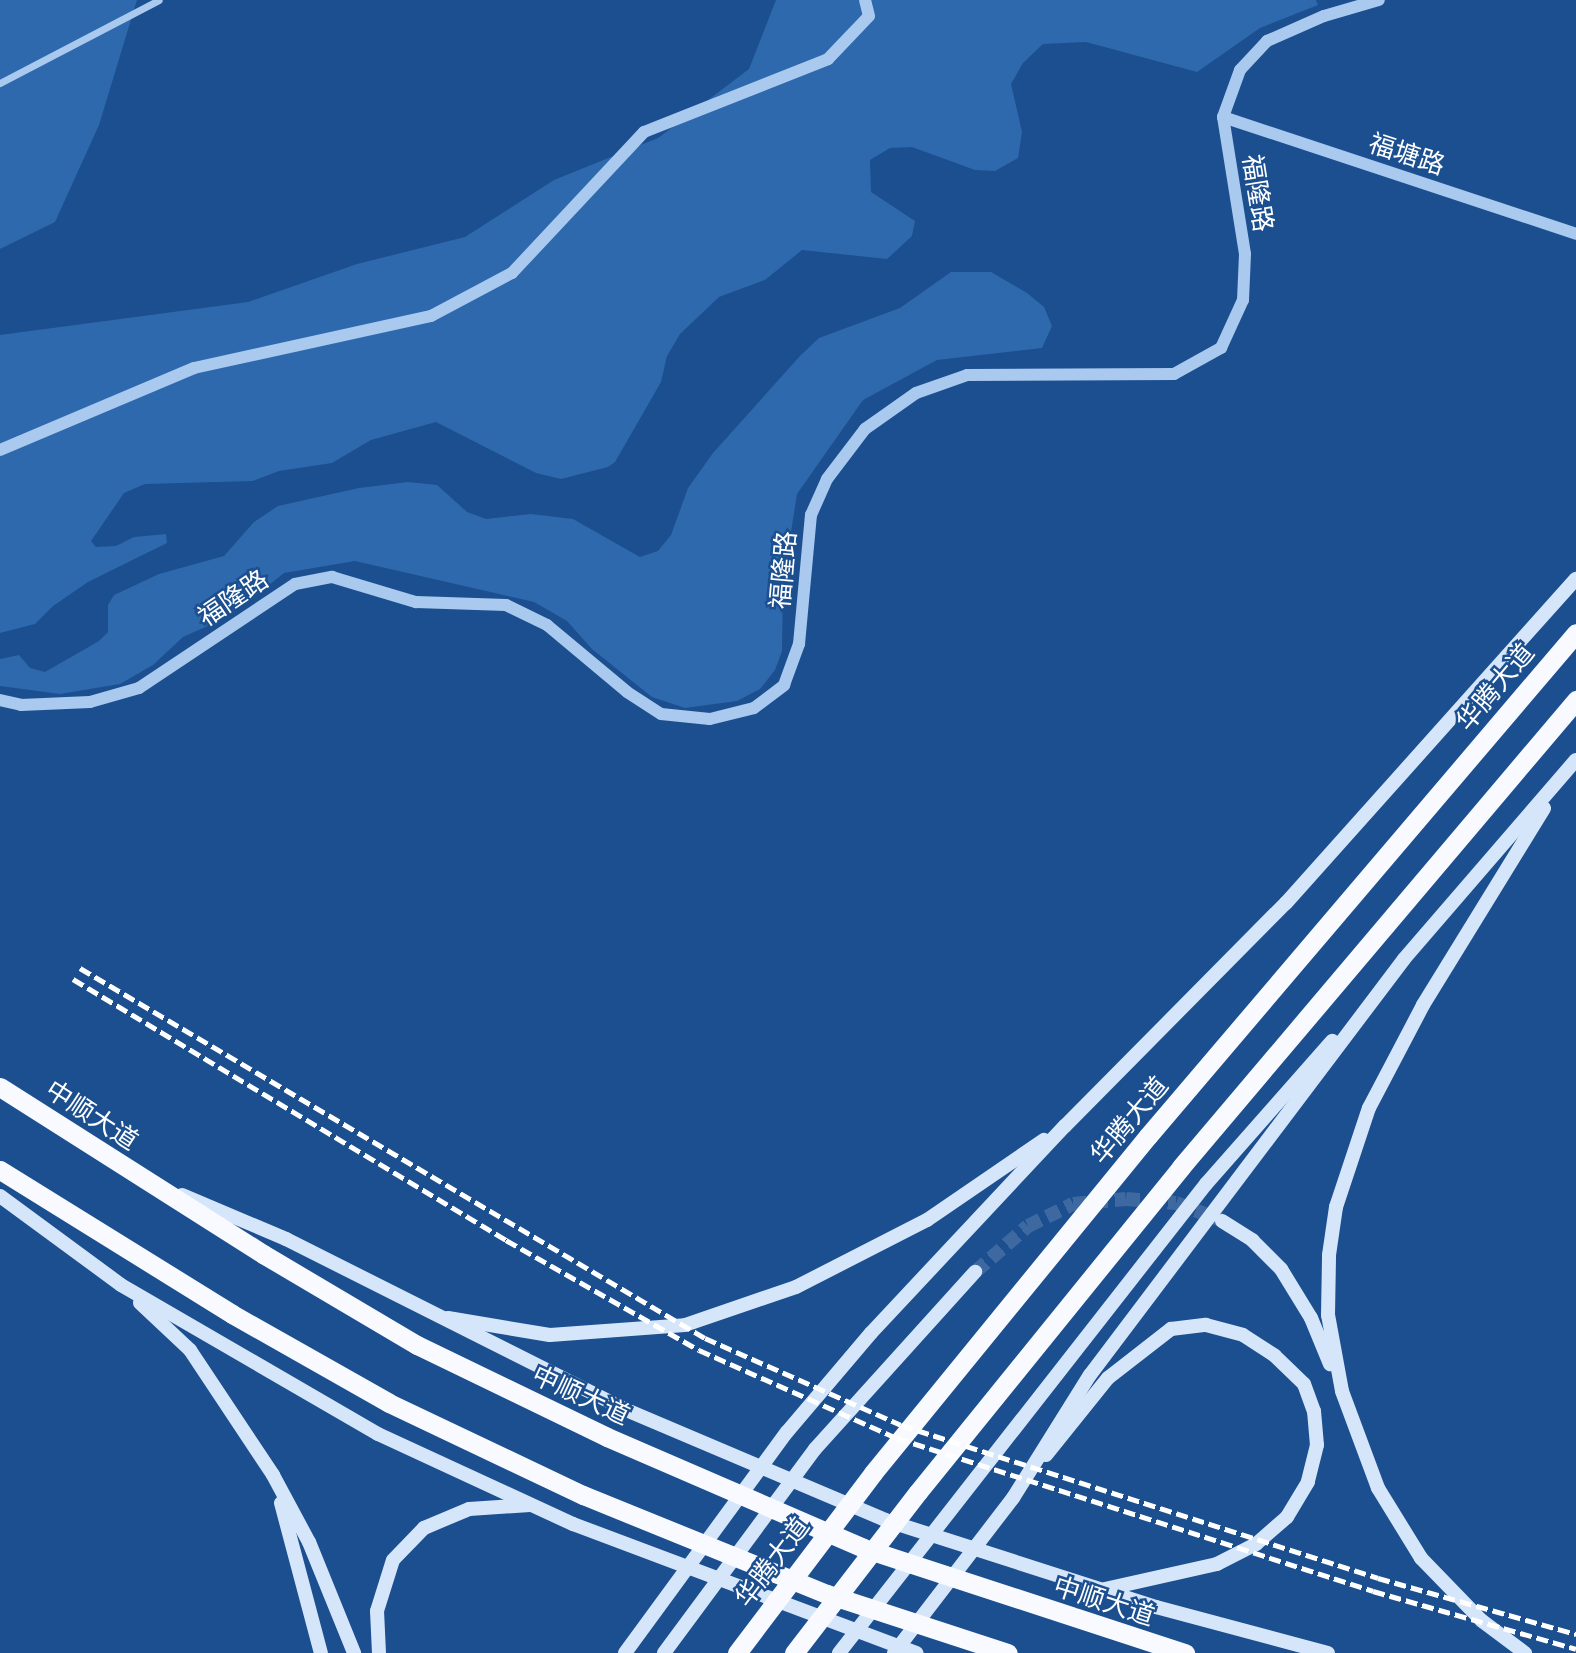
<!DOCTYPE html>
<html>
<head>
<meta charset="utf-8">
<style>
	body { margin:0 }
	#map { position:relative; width:1576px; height:1653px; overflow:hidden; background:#1b4f8f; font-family:Mulish,"Noto Sans SC",sans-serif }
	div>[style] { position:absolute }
	.green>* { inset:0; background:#2e69ad }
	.secondary-tunnel>* { height:14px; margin-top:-7px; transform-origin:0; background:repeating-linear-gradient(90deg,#3d69a0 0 14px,transparent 0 21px) }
	.minor>* { height:7px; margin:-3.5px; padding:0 3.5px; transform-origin:3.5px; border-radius:3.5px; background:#a9c9ee }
	.tertiary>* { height:12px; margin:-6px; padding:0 6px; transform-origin:6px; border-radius:6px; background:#a9c9ee }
	.secondary>* { height:14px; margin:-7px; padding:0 7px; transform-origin:7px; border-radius:7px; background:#d6e6fa }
	.trunk>* { height:19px; margin:-9.5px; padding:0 9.5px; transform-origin:9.5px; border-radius:9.5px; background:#f8faff }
	.rail>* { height:5px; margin-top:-2.5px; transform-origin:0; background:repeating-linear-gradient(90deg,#fff 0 12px,transparent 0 17px) }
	span { translate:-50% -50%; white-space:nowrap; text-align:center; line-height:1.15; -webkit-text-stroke:5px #1b4f8f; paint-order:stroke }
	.street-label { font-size:26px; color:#fff }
</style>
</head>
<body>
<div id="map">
	<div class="green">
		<i style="clip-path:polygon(0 0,137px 0,99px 125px,55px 222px,0 249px)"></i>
		<i style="clip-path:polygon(776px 0,1316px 0,1318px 5px,1260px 28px,1197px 72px,1086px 42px,1043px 44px,1023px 63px,1011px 84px,1022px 132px,1018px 158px,995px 171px,975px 170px,912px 147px,890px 148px,870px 160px,871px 192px,915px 221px,912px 236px,887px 259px,802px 250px,765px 280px,719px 297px,680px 334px,667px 356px,661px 382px,615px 462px,608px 467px,561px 479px,536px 473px,436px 422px,371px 440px,332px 463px,279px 471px,253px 481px,145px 484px,124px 493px,91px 541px,96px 547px,116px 546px,134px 537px,166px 534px,167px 543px,88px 582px,53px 606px,35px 624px,0 633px,0 335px,248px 302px,357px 264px,465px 237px,554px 180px,658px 138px,749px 69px)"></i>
		<i style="clip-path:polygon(951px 272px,991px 272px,1027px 293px,1044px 307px,1052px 326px,1042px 348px,937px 360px,863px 400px,797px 494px,783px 583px,782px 651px,775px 670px,760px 689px,737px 701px,685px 708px,652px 697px,592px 649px,567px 621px,534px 602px,355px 561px,284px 573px,230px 616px,183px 637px,153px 665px,120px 684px,60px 694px,0 686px,0 659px,19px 655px,30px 668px,45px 672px,99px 641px,108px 632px,108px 605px,114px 595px,159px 574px,224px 556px,254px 522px,278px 506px,359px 488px,408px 482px,437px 485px,467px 512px,486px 519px,531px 514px,573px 519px,640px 557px,658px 551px,671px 535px,688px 488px,713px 453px,800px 356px,819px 338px,900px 308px)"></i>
	</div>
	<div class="secondary-tunnel">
		<i style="left:975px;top:1272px;width:70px;rotate:-41deg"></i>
		<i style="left:1028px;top:1226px;width:50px;rotate:-26.1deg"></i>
		<i style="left:1073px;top:1204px;width:53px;rotate:-5.4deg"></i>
		<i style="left:1126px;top:1199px;width:50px;rotate:4.6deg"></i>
		<i style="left:1176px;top:1203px;width:48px;rotate:20.7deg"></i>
	</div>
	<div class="minor">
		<i style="left:0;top:83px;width:179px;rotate:-27.6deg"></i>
	</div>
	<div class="tertiary">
		<i style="left:1223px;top:117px;width:372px;rotate:18.3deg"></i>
		<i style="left:0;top:450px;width:211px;rotate:-22.9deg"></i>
		<i style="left:194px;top:368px;width:243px;rotate:-12.4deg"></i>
		<i style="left:431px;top:316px;width:92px;rotate:-28deg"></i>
		<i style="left:512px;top:273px;width:193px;rotate:-46.9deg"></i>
		<i style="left:644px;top:132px;width:198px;rotate:-21.6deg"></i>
		<i style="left:828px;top:59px;width:59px;rotate:-46.4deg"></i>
		<i style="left:869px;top:16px;width:16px;rotate:-104deg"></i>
		<i style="left:0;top:700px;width:22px;rotate:13deg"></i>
		<i style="left:21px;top:705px;width:69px;rotate:-2.5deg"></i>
		<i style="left:90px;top:702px;width:51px;rotate:-15.9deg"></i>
		<i style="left:139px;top:688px;width:187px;rotate:-33.7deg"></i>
		<i style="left:295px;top:584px;width:38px;rotate:-11deg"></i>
		<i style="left:332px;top:577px;width:88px;rotate:16.6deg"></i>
		<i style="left:416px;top:602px;width:90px;rotate:1.9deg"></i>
		<i style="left:506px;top:605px;width:46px;rotate:26deg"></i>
		<i style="left:547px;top:625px;width:104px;rotate:39.9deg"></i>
		<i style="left:627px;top:692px;width:40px;rotate:32.9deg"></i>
		<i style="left:661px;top:714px;width:49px;rotate:5.8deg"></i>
		<i style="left:710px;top:719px;width:45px;rotate:-14deg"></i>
		<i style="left:754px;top:708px;width:38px;rotate:-37deg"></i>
		<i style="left:784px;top:685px;width:44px;rotate:-69.9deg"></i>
		<i style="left:799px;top:644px;width:130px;rotate:-84.7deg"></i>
		<i style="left:811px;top:515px;width:39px;rotate:-66deg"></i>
		<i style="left:827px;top:479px;width:63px;rotate:-52.8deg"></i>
		<i style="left:865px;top:429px;width:62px;rotate:-35.2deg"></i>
		<i style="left:916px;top:393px;width:54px;rotate:-19.4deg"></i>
		<i style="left:967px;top:375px;width:207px;rotate:-0.3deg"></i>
		<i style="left:1174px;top:374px;width:54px;rotate:-29deg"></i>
		<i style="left:1221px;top:348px;width:53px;rotate:-65.4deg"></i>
		<i style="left:1243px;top:300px;width:46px;rotate:-87.5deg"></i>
		<i style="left:1245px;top:254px;width:139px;rotate:-99.1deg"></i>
		<i style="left:1223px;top:117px;width:50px;rotate:-70.1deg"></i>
		<i style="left:1240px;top:70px;width:40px;rotate:-47deg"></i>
		<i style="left:1267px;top:41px;width:62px;rotate:-23.7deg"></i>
		<i style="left:1324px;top:16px;width:57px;rotate:-16.2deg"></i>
	</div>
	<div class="secondary">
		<i style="left:182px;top:1195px;width:113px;rotate:22.9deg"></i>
		<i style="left:286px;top:1239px;width:378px;rotate:26.7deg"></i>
		<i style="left:624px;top:1409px;width:284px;rotate:23deg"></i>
		<i style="left:885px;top:1520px;width:285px;rotate:17.8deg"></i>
		<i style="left:1156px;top:1607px;width:178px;rotate:15deg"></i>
		<i style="left:0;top:1196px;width:150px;rotate:36.3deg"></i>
		<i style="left:121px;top:1285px;width:297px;rotate:30.1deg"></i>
		<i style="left:378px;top:1434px;width:215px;rotate:24.8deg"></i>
		<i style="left:573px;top:1524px;width:367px;rotate:20.6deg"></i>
		<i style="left:1222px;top:1221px;width:36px;rotate:32deg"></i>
		<i style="left:1252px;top:1240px;width:41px;rotate:45deg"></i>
		<i style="left:1281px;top:1269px;width:57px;rotate:58.5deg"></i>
		<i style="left:1311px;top:1318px;width:50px;rotate:67.6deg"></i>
		<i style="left:140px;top:1303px;width:69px;rotate:43.2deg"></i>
		<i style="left:190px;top:1350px;width:150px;rotate:56.4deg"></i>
		<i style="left:273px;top:1475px;width:76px;rotate:61.8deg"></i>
		<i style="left:309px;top:1542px;width:120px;rotate:67.9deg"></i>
		<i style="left:448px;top:1318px;width:103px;rotate:9.5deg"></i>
		<i style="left:550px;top:1335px;width:135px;rotate:-4.2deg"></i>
		<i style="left:685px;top:1325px;width:117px;rotate:-18.9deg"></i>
		<i style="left:796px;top:1287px;width:147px;rotate:-27.1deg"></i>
		<i style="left:927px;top:1220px;width:142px;rotate:-34.4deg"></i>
		<i style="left:1046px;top:1455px;width:99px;rotate:-51.2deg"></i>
		<i style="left:1108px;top:1378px;width:80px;rotate:-37.9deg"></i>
		<i style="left:1171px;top:1329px;width:35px;rotate:-7deg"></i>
		<i style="left:1206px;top:1325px;width:38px;rotate:15deg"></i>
		<i style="left:1243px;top:1335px;width:38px;rotate:33deg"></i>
		<i style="left:1275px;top:1356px;width:40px;rotate:44deg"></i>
		<i style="left:1304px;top:1384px;width:29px;rotate:70deg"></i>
		<i style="left:1314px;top:1411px;width:34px;rotate:85deg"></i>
		<i style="left:1317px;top:1445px;width:38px;rotate:104deg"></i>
		<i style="left:1308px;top:1482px;width:41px;rotate:121deg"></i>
		<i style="left:1287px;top:1517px;width:41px;rotate:138.9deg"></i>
		<i style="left:1256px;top:1544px;width:44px;rotate:152.9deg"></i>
		<i style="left:1217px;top:1564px;width:115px;rotate:167.4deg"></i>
		<i style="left:281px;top:1503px;width:155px;rotate:75.1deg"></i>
		<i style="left:379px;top:1653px;width:42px;rotate:-92.7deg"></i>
		<i style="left:377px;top:1611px;width:53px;rotate:-72.6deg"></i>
		<i style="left:393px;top:1560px;width:45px;rotate:-45.9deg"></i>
		<i style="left:424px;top:1528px;width:49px;rotate:-22.9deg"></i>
		<i style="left:469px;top:1509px;width:61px;rotate:-3.8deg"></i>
		<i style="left:625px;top:1653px;width:274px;rotate:-53.8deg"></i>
		<i style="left:787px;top:1432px;width:130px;rotate:-49.7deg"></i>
		<i style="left:871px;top:1333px;width:284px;rotate:-46.9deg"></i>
		<i style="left:1065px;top:1126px;width:314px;rotate:-45.3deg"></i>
		<i style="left:1286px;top:903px;width:435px;rotate:-48.2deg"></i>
		<i style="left:664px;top:1653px;width:254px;rotate:-53.5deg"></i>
		<i style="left:815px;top:1449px;width:239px;rotate:-47.9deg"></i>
		<i style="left:839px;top:1653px;width:596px;rotate:-51.96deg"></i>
		<i style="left:1206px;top:1184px;width:191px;rotate:-48.6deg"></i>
		<i style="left:894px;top:1653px;width:195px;rotate:-52.5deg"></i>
		<i style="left:1013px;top:1498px;width:145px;rotate:-58deg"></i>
		<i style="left:1090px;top:1375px;width:521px;rotate:-52.95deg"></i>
		<i style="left:1404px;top:959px;width:263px;rotate:-49.2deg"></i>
		<i style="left:1525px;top:1653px;width:54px;rotate:-143.3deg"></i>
		<i style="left:1482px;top:1621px;width:88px;rotate:-134.1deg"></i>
		<i style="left:1421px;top:1558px;width:82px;rotate:-121.6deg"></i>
		<i style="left:1378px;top:1488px;width:103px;rotate:-110.4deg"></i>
		<i style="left:1342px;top:1391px;width:77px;rotate:-100.4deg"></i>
		<i style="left:1328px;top:1315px;width:60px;rotate:-89deg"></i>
		<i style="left:1329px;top:1255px;width:49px;rotate:-81.7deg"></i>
		<i style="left:1336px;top:1207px;width:104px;rotate:-71.6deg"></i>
		<i style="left:1369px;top:1108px;width:116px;rotate:-62.3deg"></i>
		<i style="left:1423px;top:1005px;width:231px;rotate:-58.4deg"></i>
	</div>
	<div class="trunk">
		<i style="left:0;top:1087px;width:312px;rotate:32.4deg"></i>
		<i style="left:263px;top:1254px;width:179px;rotate:30.6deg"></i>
		<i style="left:417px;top:1345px;width:211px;rotate:25.8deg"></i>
		<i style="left:607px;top:1437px;width:279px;rotate:23.4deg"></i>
		<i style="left:863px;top:1548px;width:339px;rotate:18.1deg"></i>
		<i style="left:0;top:1170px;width:273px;rotate:31.8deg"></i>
		<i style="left:232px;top:1314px;width:180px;rotate:29.5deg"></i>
		<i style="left:389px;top:1403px;width:215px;rotate:25.4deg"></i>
		<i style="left:583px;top:1495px;width:263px;rotate:22.1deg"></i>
		<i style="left:827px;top:1594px;width:190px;rotate:18.1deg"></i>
		<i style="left:737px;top:1653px;width:226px;rotate:-52.9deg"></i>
		<i style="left:873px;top:1473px;width:435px;rotate:-50.8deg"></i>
		<i style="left:1148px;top:1136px;width:660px;rotate:-49.61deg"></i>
		<i style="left:794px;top:1653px;width:203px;rotate:-52.4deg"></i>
		<i style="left:918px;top:1492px;width:418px;rotate:-51deg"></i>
		<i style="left:1181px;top:1167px;width:612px;rotate:-49.77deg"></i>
	</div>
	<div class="rail">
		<i style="left:80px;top:968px;width:726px;rotate:30.63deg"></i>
		<i style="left:705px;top:1338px;width:214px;rotate:23.9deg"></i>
		<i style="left:901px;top:1425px;width:501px;rotate:17.78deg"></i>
		<i style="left:1378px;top:1578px;width:206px;rotate:15.8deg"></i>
		<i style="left:73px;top:979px;width:506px;rotate:31.08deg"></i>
		<i style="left:506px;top:1240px;width:222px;rotate:29.7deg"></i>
		<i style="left:699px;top:1350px;width:217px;rotate:24deg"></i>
		<i style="left:897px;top:1438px;width:500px;rotate:17.8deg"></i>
		<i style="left:1373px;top:1591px;width:211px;rotate:15.9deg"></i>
	</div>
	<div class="street-label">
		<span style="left:1407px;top:154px;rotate:18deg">福塘路</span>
		<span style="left:1258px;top:193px;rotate:81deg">福隆路</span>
		<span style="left:783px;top:570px;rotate:-85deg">福隆路</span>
		<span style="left:233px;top:598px;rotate:-34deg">福隆路</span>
		<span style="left:1495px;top:687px;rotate:-50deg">华腾大道</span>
		<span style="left:92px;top:1115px;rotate:33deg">中顺大道</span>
		<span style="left:1129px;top:1120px;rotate:-50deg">华腾大道</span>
		<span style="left:581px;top:1395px;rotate:25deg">中顺大道</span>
		<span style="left:772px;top:1562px;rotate:-53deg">华腾大道</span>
		<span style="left:1104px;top:1601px;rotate:18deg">中顺大道</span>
	</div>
</div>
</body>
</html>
